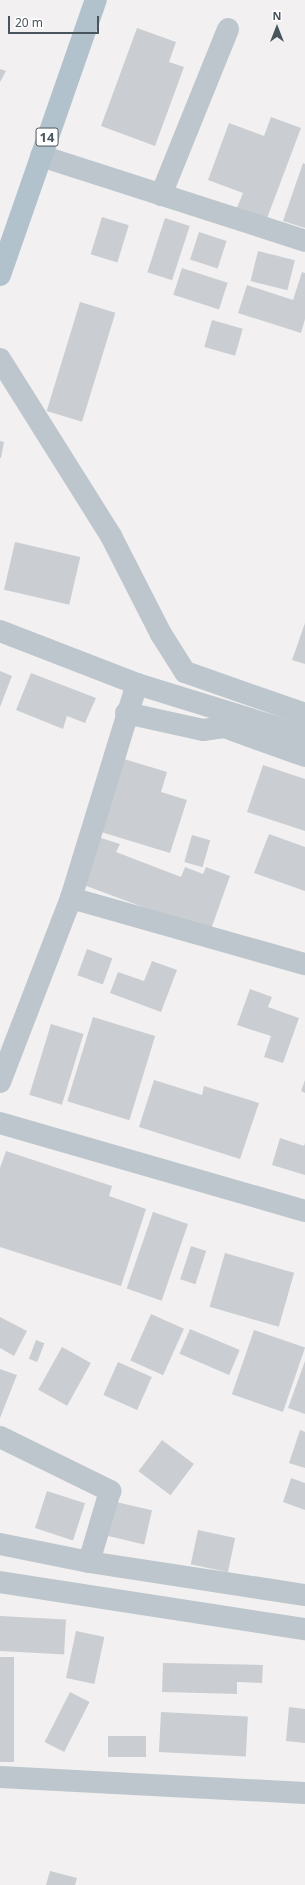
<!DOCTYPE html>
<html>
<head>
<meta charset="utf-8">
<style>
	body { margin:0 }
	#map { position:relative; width:305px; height:1885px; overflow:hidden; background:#f2f0f0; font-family:"Noto Sans",sans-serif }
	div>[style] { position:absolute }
	.building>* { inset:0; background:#caced2; transform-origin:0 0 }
	.minor>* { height:22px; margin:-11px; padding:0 11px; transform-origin:11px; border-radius:11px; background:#bcc6cc }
	.major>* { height:22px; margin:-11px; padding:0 11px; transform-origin:11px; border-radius:11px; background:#b1c2cd }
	span { translate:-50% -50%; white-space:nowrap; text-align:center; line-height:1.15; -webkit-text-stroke:3.5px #fff; paint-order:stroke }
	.shield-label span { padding:1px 3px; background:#fff; border:1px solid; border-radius:3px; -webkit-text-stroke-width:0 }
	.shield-label { font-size:13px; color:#48555d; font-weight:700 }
	.north { position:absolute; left:257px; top:8px; width:40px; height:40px; -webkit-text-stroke:3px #fff; paint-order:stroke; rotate:0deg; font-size:11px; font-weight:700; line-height:16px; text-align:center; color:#48555d }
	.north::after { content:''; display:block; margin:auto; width:14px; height:18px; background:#48555d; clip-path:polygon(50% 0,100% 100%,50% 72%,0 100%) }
	.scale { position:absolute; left:8px; top:16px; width:91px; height:18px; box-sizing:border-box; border:2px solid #48555d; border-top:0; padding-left:5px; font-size:12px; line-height:14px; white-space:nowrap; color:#48555d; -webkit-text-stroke:3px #fff; paint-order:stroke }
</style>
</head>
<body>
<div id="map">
	<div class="building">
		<i style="clip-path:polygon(137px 28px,176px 42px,169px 62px,184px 67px,155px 146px,101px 126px)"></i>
		<i style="clip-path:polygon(0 69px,6px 71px,0 82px)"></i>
		<i style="clip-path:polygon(271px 117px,301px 128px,266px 221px,236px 210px,243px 193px,208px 180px,229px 123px,264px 136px)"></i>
		<i style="clip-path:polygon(303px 163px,305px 164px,305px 228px,283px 221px)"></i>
		<i style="left:102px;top:217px;width:28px;height:39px;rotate:17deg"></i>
		<i style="left:165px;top:218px;width:26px;height:57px;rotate:18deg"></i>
		<i style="left:199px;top:232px;width:29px;height:29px;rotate:18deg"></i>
		<i style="left:258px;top:251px;width:38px;height:31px;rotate:14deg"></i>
		<i style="left:182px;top:268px;width:48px;height:28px;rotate:18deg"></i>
		<i style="clip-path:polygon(302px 272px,305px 273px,305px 319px,301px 333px,238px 313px,247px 285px,293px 300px)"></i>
		<i style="left:80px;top:302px;width:37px;height:114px;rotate:17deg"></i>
		<i style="left:212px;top:320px;width:32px;height:28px;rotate:16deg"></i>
		<i style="clip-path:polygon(0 441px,4px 442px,1px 458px,0 458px)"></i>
		<i style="left:15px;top:542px;width:67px;height:49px;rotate:13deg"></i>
		<i style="clip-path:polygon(305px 623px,305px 664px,292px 660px)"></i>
		<i style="clip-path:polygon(0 671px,12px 676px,0 707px)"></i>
		<i style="clip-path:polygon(31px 673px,96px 698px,85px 723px,67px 716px,63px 729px,16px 710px)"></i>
		<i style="clip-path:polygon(124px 759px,167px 772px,161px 792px,187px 800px,170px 853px,101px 832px)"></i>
		<i style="clip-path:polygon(263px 765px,305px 779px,305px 831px,247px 812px)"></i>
		<i style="clip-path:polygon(269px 834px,305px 847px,305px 891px,254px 873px)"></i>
		<i style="left:192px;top:835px;width:19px;height:28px;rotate:16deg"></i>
		<i style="clip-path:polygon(98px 837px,120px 844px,116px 852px,181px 877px,185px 867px,203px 874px,206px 867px,230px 876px,210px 932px,81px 884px)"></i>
		<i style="left:87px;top:949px;width:27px;height:28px;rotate:20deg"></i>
		<i style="clip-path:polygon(152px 961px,177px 970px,161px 1012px,110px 993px,118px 972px,144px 981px)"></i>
		<i style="clip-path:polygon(250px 989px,272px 997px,268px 1007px,299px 1018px,283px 1063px,264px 1057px,271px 1036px,237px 1025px)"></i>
		<i style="left:93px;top:1017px;width:65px;height:88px;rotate:17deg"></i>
		<i style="left:51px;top:1024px;width:34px;height:74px;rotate:17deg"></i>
		<i style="clip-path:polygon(154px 1080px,202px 1095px,204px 1086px,259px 1103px,240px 1159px,139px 1127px)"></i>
		<i style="clip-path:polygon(305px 1080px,305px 1093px,301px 1091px)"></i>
		<i style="clip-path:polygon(280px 1138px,304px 1146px,305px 1143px,305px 1175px,272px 1165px)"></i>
		<i style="clip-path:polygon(6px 1151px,112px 1186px,109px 1196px,146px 1209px,121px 1286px,0 1247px,0 1168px)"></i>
		<i style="left:153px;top:1212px;width:37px;height:81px;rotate:19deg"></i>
		<i style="left:191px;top:1246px;width:16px;height:35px;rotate:18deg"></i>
		<i style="left:225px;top:1253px;width:72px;height:56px;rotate:16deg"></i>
		<i style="left:151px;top:1314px;width:36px;height:51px;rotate:24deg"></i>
		<i style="clip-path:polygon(0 1317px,27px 1331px,14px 1356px,0 1348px)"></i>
		<i style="left:190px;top:1329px;width:54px;height:27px;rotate:23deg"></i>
		<i style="left:254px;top:1330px;width:54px;height:68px;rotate:19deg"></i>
		<i style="left:36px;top:1340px;width:9px;height:20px;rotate:21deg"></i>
		<i style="left:62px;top:1347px;width:33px;height:49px;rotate:29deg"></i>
		<i style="clip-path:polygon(305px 1361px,305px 1414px,288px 1408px)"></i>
		<i style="left:118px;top:1362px;width:37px;height:36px;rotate:24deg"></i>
		<i style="clip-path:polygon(0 1369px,17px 1375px,0 1418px)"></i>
		<i style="clip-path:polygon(300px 1430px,305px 1432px,305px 1468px,289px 1463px)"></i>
		<i style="left:162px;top:1440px;width:40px;height:39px;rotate:37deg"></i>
		<i style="clip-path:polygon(291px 1478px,305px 1483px,305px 1510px,283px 1502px)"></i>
		<i style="left:47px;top:1491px;width:40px;height:39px;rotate:18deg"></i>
		<i style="left:116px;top:1502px;width:37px;height:35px;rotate:13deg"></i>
		<i style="left:198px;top:1530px;width:38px;height:35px;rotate:12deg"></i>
		<i style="left:0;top:1616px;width:66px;height:35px;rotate:3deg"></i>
		<i style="left:76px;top:1631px;width:29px;height:48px;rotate:12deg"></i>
		<i style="left:0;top:1657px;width:14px;height:105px"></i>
		<i style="clip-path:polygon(163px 1663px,263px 1665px,262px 1683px,237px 1682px,237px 1694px,162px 1692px)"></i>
		<i style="left:70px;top:1692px;width:22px;height:56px;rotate:27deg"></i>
		<i style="clip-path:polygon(289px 1707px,305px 1709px,305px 1743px,286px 1741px)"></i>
		<i style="left:161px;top:1712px;width:87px;height:40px;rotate:3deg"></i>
		<i style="left:108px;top:1736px;width:38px;height:21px"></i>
		<i style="clip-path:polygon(50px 1871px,77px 1878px,75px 1885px,46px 1885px)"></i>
	</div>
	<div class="minor">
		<i style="left:41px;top:156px;width:277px;rotate:17.8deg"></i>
		<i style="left:161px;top:195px;width:179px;rotate:-68deg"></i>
		<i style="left:0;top:359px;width:209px;rotate:57.9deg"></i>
		<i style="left:111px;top:536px;width:110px;rotate:63deg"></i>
		<i style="left:161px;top:634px;width:45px;rotate:57.7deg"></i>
		<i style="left:185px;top:672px;width:127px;rotate:19.3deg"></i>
		<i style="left:0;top:631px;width:147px;rotate:21.1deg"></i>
		<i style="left:137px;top:684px;width:176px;rotate:17.2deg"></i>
		<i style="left:126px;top:713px;width:79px;rotate:12.4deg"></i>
		<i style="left:203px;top:730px;width:21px;rotate:-8deg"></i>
		<i style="left:224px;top:727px;width:86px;rotate:19.7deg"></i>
		<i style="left:71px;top:898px;width:243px;rotate:15.8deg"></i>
		<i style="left:0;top:1082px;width:197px;rotate:-68.9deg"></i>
		<i style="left:71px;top:898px;width:224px;rotate:-72.9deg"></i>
		<i style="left:0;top:1123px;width:317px;rotate:16.1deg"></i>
		<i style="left:0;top:1437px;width:123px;rotate:26.1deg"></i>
		<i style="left:110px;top:1491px;width:74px;rotate:106.5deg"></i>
		<i style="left:0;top:1544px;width:91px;rotate:11.4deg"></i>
		<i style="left:89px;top:1562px;width:219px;rotate:8.7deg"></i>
		<i style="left:0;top:1582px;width:309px;rotate:8.8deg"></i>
		<i style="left:0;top:1777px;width:305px;rotate:3deg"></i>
	</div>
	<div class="major">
		<i style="left:0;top:275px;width:291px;rotate:-70.8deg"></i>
	</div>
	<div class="shield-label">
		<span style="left:47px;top:137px">14</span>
	</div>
	<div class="north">N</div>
	<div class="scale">20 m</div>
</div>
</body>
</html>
